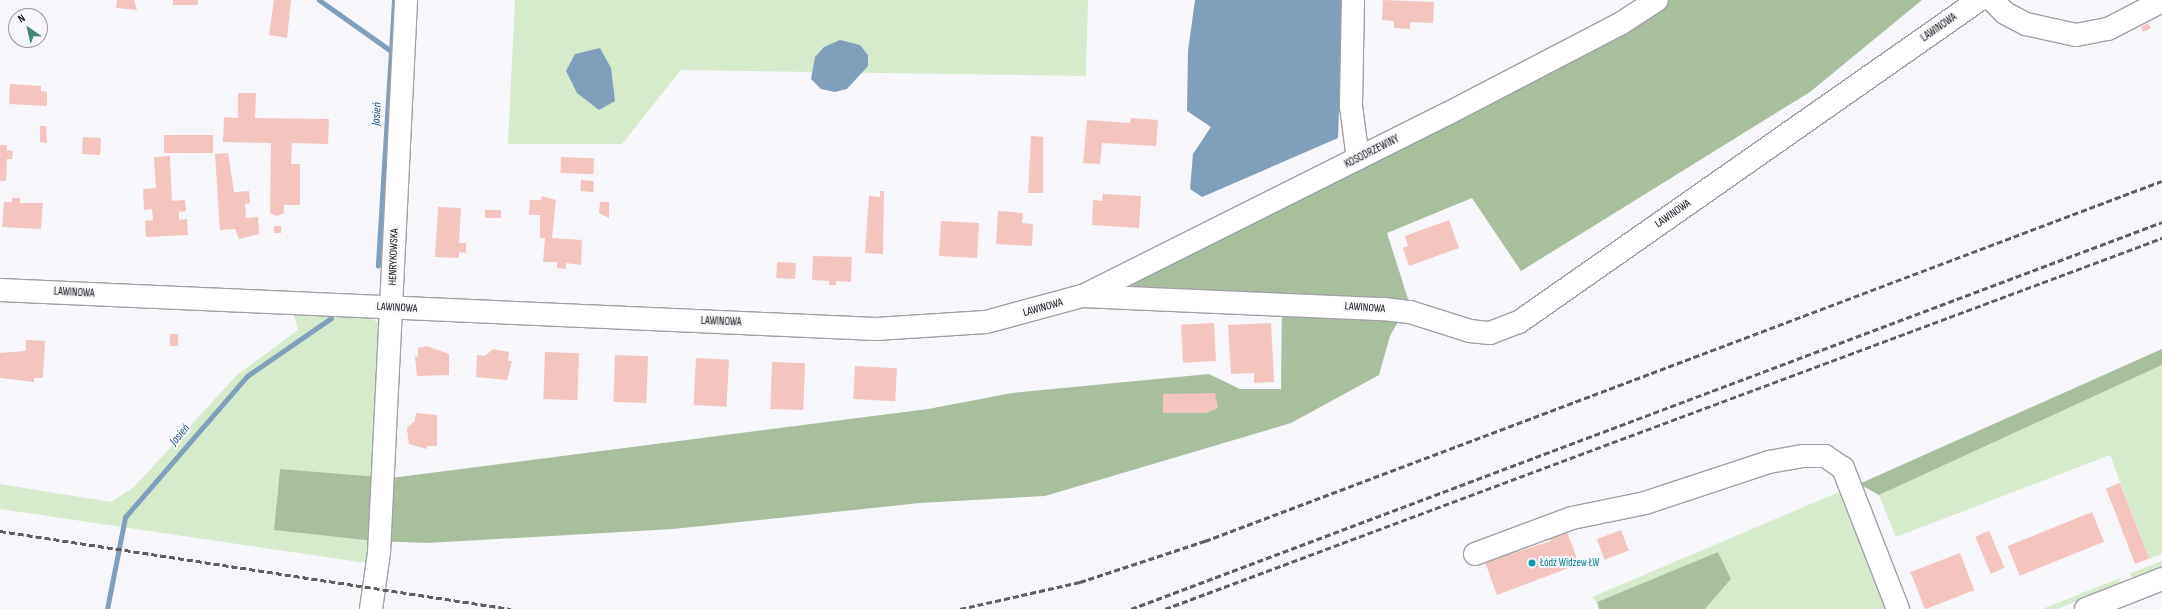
<!DOCTYPE html>
<html>
<head>
<meta charset="utf-8">
<style>
	body { margin:0 }
	#map { position:relative; width:2162px; height:609px; overflow:hidden; background:#f6f6fb; font-family:"Sofia Sans Condensed",sans-serif }
	div>[style] { position:absolute }
	.green>* { inset:0; background:#d6ebcc }
	.forest>* { inset:0; background:#a8bf9d }
	.water>* { inset:0; background:#809fbb }
	.stream>* { height:5px; margin:-2.5px; padding:0 2.5px; transform-origin:2.5px; border-radius:2.5px; background:#809fbb }
	.building>* { inset:0; background:#f3c5be; transform-origin:0 0 }
	.roads { filter:drop-shadow(1px 0 #a1a0a6) drop-shadow(-1px 0 #a1a0a6) drop-shadow(0 1px #a1a0a6) drop-shadow(0 -1px #a1a0a6) }
	.minor>* { height:22px; margin:-11px; padding:0 11px; transform-origin:11px; border-radius:11px; background:#fff }
	.rail>* { height:3px; margin-top:-1.5px; transform-origin:0; background:repeating-linear-gradient(90deg,#5e5e60 0 6px,transparent 0 9px) }
	.dots>* { width:11px; height:11px; translate:-50% -50%; box-sizing:border-box; border:2px solid #f6f6fb; border-radius:50% }
	span { translate:-50% -50%; white-space:nowrap; text-align:center; line-height:1.15; -webkit-text-stroke:4px #f6f6fb; paint-order:stroke }
	.street-label { font-size:11px; color:#101011 }
	.culture-label { font-size:11px; color:#0d838f }
	.left { translate:0 -50%; text-align:left }
	.water-label { font-size:12px; color:#24577e; font-style:italic }
	.north { position:absolute; left:8px; top:8px; width:40px; height:40px; box-sizing:border-box; background:#f6f6fb; border:1px solid #9a9a9d; border-radius:50%; rotate:326deg; font-size:11px; font-weight:700; line-height:16px; text-align:center; color:#101011 }
	.north::after { content:''; display:block; margin:auto; width:14px; height:18px; background:#438677; clip-path:polygon(50% 0,100% 100%,50% 72%,0 100%) }
</style>
</head>
<body>
<div id="map">
	<div class="green">
		<i style="clip-path:polygon(515px 0,1088px 0,1086px 76px,681px 70px,622px 144px,508px 144px)"></i>
		<i style="clip-path:polygon(293px 311px,364px 314px,380px 324px,372px 478px,280px 469px,274px 529px,374px 541px,373px 564px,0 509px,0 484px,111px 502px,134px 487px,237px 375px,298px 330px)"></i>
		<i style="clip-path:polygon(2162px 365px,2162px 554px,2149px 559px,2110px 455px,1896px 537px,1879px 495px)"></i>
		<i style="clip-path:polygon(1846px 489px,1892px 609px,1705px 609px,1731px 579px,1718px 552px,1597px 602px,1592px 597px)"></i>
		<i style="clip-path:polygon(2162px 561px,2162px 567px,2135px 578px,2129px 574px)"></i>
		<i style="clip-path:polygon(2120px 578px,2119px 584px,2057px 609px,2042px 609px)"></i>
	</div>
	<div class="forest">
		<i style="clip-path:polygon(1657px 0,1922px 0,1810px 92px,1521px 271px,1472px 198px,1387px 233px,1409px 302px,1390px 336px,1379px 375px,1291px 423px,1045px 496px,920px 503px,673px 529px,427px 543px,374px 541px,274px 530px,280px 469px,391px 478px,928px 409px,1012px 393px,1209px 374px,1240px 389px,1281px 389px,1282px 303px,1082px 296px)"></i>
		<i style="clip-path:polygon(2162px 349px,2162px 365px,1879px 495px,1859px 484px)"></i>
		<i style="clip-path:polygon(1718px 552px,1731px 579px,1705px 609px,1599px 609px,1597px 602px)"></i>
	</div>
	<div class="water">
		<i style="clip-path:polygon(1195px 0,1343px 0,1338px 138px,1202px 197px,1190px 189px,1193px 154px,1211px 127px,1187px 111px,1188px 51px)"></i>
		<i style="clip-path:polygon(840px 40px,860px 45px,868px 55px,868px 66px,847px 89px,835px 92px,821px 89px,811px 79px,815px 57px,824px 47px)"></i>
		<i style="clip-path:polygon(600px 48px,611px 68px,615px 101px,599px 110px,577px 93px,566px 71px,575px 54px)"></i>
	</div>
	<div class="stream">
		<i style="left:319px;top:0;width:88px;rotate:35.3deg"></i>
		<i style="left:391px;top:51px;width:215px;rotate:93.5deg"></i>
		<i style="left:391px;top:51px;width:51px;rotate:-86.6deg"></i>
		<i style="left:107px;top:609px;width:94px;rotate:-78.9deg"></i>
		<i style="left:125px;top:517px;width:186px;rotate:-49.1deg"></i>
		<i style="left:247px;top:376px;width:102px;rotate:-34.6deg"></i>
	</div>
	<div class="building">
		<i style="clip-path:polygon(117px 0,134px 0,137px 10px,116px 8px)"></i>
		<i style="left:173px;top:0;width:25px;height:5px"></i>
		<i style="clip-path:polygon(274px 0,291px 0,287px 38px,269px 35px)"></i>
		<i style="clip-path:polygon(1383px 0,1434px 2px,1433px 23px,1410px 22px,1410px 29px,1394px 28px,1394px 21px,1382px 20px)"></i>
		<i style="clip-path:polygon(2148px 23px,2151px 28px,2143px 32px,2141px 27px)"></i>
		<i style="clip-path:polygon(10px 84px,41px 86px,41px 91px,47px 92px,47px 106px,9px 104px)"></i>
		<i style="clip-path:polygon(238px 93px,256px 93px,255px 118px,329px 119px,328px 144px,292px 143px,291px 164px,300px 164px,300px 205px,284px 205px,284px 213px,277px 216px,270px 213px,271px 143px,223px 142px,224px 117px,238px 118px)"></i>
		<i style="clip-path:polygon(1131px 118px,1158px 120px,1156px 146px,1102px 143px,1100px 164px,1083px 163px,1087px 120px,1130px 123px)"></i>
		<i style="clip-path:polygon(40px 126px,46px 126px,47px 143px,40px 142px)"></i>
		<i style="left:164px;top:135px;width:49px;height:18px"></i>
		<i style="clip-path:polygon(1031px 136px,1043px 137px,1043px 193px,1028px 193px)"></i>
		<i style="left:83px;top:137px;width:18px;height:17px;rotate:3deg"></i>
		<i style="clip-path:polygon(0 145px,7px 145px,7px 150px,13px 151px,12px 159px,7px 159px,6px 181px,0 181px)"></i>
		<i style="clip-path:polygon(228px 153px,234px 192px,249px 191px,250px 203px,245px 204px,246px 218px,258px 217px,259px 234px,239px 239px,235px 229px,220px 230px,215px 154px)"></i>
		<i style="clip-path:polygon(170px 156px,172px 201px,185px 200px,186px 211px,179px 212px,179px 220px,187px 219px,188px 235px,146px 237px,145px 221px,153px 220px,152px 209px,144px 210px,143px 189px,156px 188px,154px 157px)"></i>
		<i style="left:561px;top:157px;width:33px;height:16px;rotate:2deg"></i>
		<i style="left:581px;top:180px;width:13px;height:11px;rotate:4deg"></i>
		<i style="clip-path:polygon(880px 191px,884px 191px,883px 254px,865px 253px,869px 196px,880px 197px)"></i>
		<i style="clip-path:polygon(1103px 194px,1141px 196px,1139px 228px,1092px 225px,1093px 200px,1102px 201px)"></i>
		<i style="clip-path:polygon(542px 196px,556px 200px,552px 238px,582px 240px,581px 265px,566px 263px,566px 269px,557px 268px,557px 262px,543px 262px,545px 238px,540px 238px,540px 215px,529px 215px,530px 200px,541px 200px)"></i>
		<i style="clip-path:polygon(12px 198px,20px 198px,20px 203px,43px 203px,41px 229px,2px 227px,4px 202px,12px 202px)"></i>
		<i style="clip-path:polygon(600px 202px,609px 202px,609px 218px,599px 213px)"></i>
		<i style="clip-path:polygon(438px 207px,461px 208px,459px 243px,466px 243px,466px 253px,459px 252px,459px 258px,435px 257px)"></i>
		<i style="left:485px;top:210px;width:16px;height:8px"></i>
		<i style="clip-path:polygon(998px 211px,1023px 213px,1022px 223px,1033px 224px,1032px 246px,996px 244px)"></i>
		<i style="clip-path:polygon(1449px 220px,1459px 248px,1409px 266px,1403px 248px,1408px 246px,1405px 236px)"></i>
		<i style="left:941px;top:221px;width:38px;height:35px;rotate:3deg"></i>
		<i style="left:274px;top:226px;width:7px;height:7px"></i>
		<i style="clip-path:polygon(813px 256px,852px 257px,851px 282px,836px 281px,836px 285px,829px 285px,829px 281px,812px 280px)"></i>
		<i style="left:777px;top:262px;width:19px;height:16px;rotate:3deg"></i>
		<i style="left:1214px;top:323px;width:38px;height:33px;rotate:87deg"></i>
		<i style="clip-path:polygon(1271px 323px,1274px 382px,1254px 383px,1254px 373px,1231px 374px,1228px 325px)"></i>
		<i style="left:170px;top:334px;width:8px;height:12px"></i>
		<i style="clip-path:polygon(26px 340px,45px 341px,43px 378px,34px 378px,34px 382px,0 378px,0 353px,26px 351px)"></i>
		<i style="clip-path:polygon(427px 346px,449px 354px,449px 375px,417px 376px,415px 356px,418px 357px,418px 348px)"></i>
		<i style="clip-path:polygon(493px 349px,509px 352px,508px 361px,512px 361px,507px 380px,476px 377px,477px 355px,485px 356px)"></i>
		<i style="left:545px;top:352px;width:34px;height:47px;rotate:2deg"></i>
		<i style="left:615px;top:355px;width:33px;height:47px;rotate:2deg"></i>
		<i style="left:696px;top:358px;width:33px;height:47px;rotate:3deg"></i>
		<i style="left:772px;top:362px;width:33px;height:47px;rotate:2deg"></i>
		<i style="left:855px;top:366px;width:42px;height:33px;rotate:3deg"></i>
		<i style="clip-path:polygon(1215px 393px,1218px 408px,1206px 413px,1163px 413px,1163px 394px)"></i>
		<i style="clip-path:polygon(416px 413px,437px 415px,437px 446px,427px 446px,427px 449px,409px 444px,407px 428px,415px 421px)"></i>
		<i style="left:2120px;top:483px;width:81px;height:15px;rotate:69deg"></i>
		<i style="left:2092px;top:512px;width:32px;height:91px;rotate:68deg"></i>
		<i style="clip-path:polygon(1566px 529px,1579px 564px,1497px 595px,1485px 562px,1551px 541px,1549px 536px)"></i>
		<i style="left:1621px;top:530px;width:22px;height:26px;rotate:69deg"></i>
		<i style="left:1989px;top:531px;width:40px;height:15px;rotate:67deg"></i>
		<i style="left:1960px;top:553px;width:40px;height:53px;rotate:69deg"></i>
	</div>
	<div class="roads">
		<div class="minor">
			<i style="left:1353px;top:0;width:106px;rotate:91.1deg"></i>
			<i style="left:1351px;top:106px;width:53px;rotate:82.5deg"></i>
			<i style="left:1992px;top:0;width:18px;rotate:45deg"></i>
			<i style="left:2005px;top:13px;width:24px;rotate:28deg"></i>
			<i style="left:2026px;top:24px;width:51px;rotate:12.4deg"></i>
			<i style="left:2076px;top:35px;width:33px;rotate:-11deg"></i>
			<i style="left:2108px;top:29px;width:61px;rotate:-27.4deg"></i>
			<i style="left:0;top:290px;width:877px;rotate:2.55deg"></i>
			<i style="left:876px;top:329px;width:110px;rotate:-3.6deg"></i>
			<i style="left:986px;top:322px;width:99px;rotate:-15.2deg"></i>
			<i style="left:1082px;top:296px;width:302px;rotate:2.5deg"></i>
			<i style="left:1384px;top:309px;width:26px;rotate:7deg"></i>
			<i style="left:1410px;top:312px;width:63px;rotate:17.6deg"></i>
			<i style="left:1470px;top:331px;width:20px;rotate:6deg"></i>
			<i style="left:1490px;top:333px;width:31px;rotate:-21deg"></i>
			<i style="left:1519px;top:322px;width:562px;rotate:-34.99deg"></i>
			<i style="left:1085px;top:295px;width:402px;rotate:-26.6deg"></i>
			<i style="left:1445px;top:115px;width:197px;rotate:-27.5deg"></i>
			<i style="left:1620px;top:24px;width:44px;rotate:-33deg"></i>
			<i style="left:1475px;top:554px;width:103px;rotate:-20.4deg"></i>
			<i style="left:1572px;top:518px;width:75px;rotate:-11.6deg"></i>
			<i style="left:1645px;top:503px;width:131px;rotate:-18.3deg"></i>
			<i style="left:1769px;top:462px;width:35px;rotate:-10deg"></i>
			<i style="left:1803px;top:456px;width:22px"></i>
			<i style="left:1825px;top:456px;width:22px;rotate:34deg"></i>
			<i style="left:1843px;top:468px;width:151px;rotate:68.7deg"></i>
			<i style="left:371px;top:609px;width:57px;rotate:-81.9deg"></i>
			<i style="left:379px;top:553px;width:554px;rotate:-87.2deg"></i>
			<i style="left:2086px;top:609px;width:82px;rotate:-21.5deg"></i>
		</div>
	</div>
	<div class="rail">
		<i style="left:0;top:531px;width:517px;rotate:8.68deg"></i>
		<i style="left:960px;top:609px;width:123px;rotate:-12.7deg"></i>
		<i style="left:1080px;top:582px;width:132px;rotate:-18.2deg"></i>
		<i style="left:1205px;top:541px;width:1022px;rotate:-20.62deg"></i>
		<i style="left:1131px;top:609px;width:1101px;rotate:-20.57deg"></i>
		<i style="left:1165px;top:609px;width:1064px;rotate:-20.41deg"></i>
	</div>
	<div class="dots">
		<i style="left:1532px;top:563px;background:#0f9aa8"></i>
	</div>
	<div class="street-label">
		<span style="left:1939px;top:28px;rotate:-35deg">LAWINOWA</span>
		<span style="left:1372px;top:152px;rotate:-27deg">KOSODRZEWINY</span>
		<span style="left:1673px;top:214px;rotate:-35deg">LAWINOWA</span>
		<span style="left:394px;top:257px;rotate:-88deg">HENRYKOWSKA</span>
		<span style="left:74px;top:293px;rotate:3deg">LAWINOWA</span>
		<span style="left:397px;top:308px;rotate:3deg">LAWINOWA</span>
		<span style="left:1043px;top:308px;rotate:-16deg">LAWINOWA</span>
		<span style="left:1365px;top:308px;rotate:4deg">LAWINOWA</span>
		<span style="left:721px;top:322px;rotate:2deg">LAWINOWA</span>
	</div>
	<div class="culture-label">
		<span class="left" style="left:1540px;top:563px">Łódź Widzew ŁW</span>
	</div>
	<div class="water-label">
		<span style="left:377px;top:114px;rotate:-87deg">Jasień</span>
		<span style="left:180px;top:435px;rotate:-50deg">Jasień</span>
	</div>
	<div class="north">N</div>
</div>
</body>
</html>
